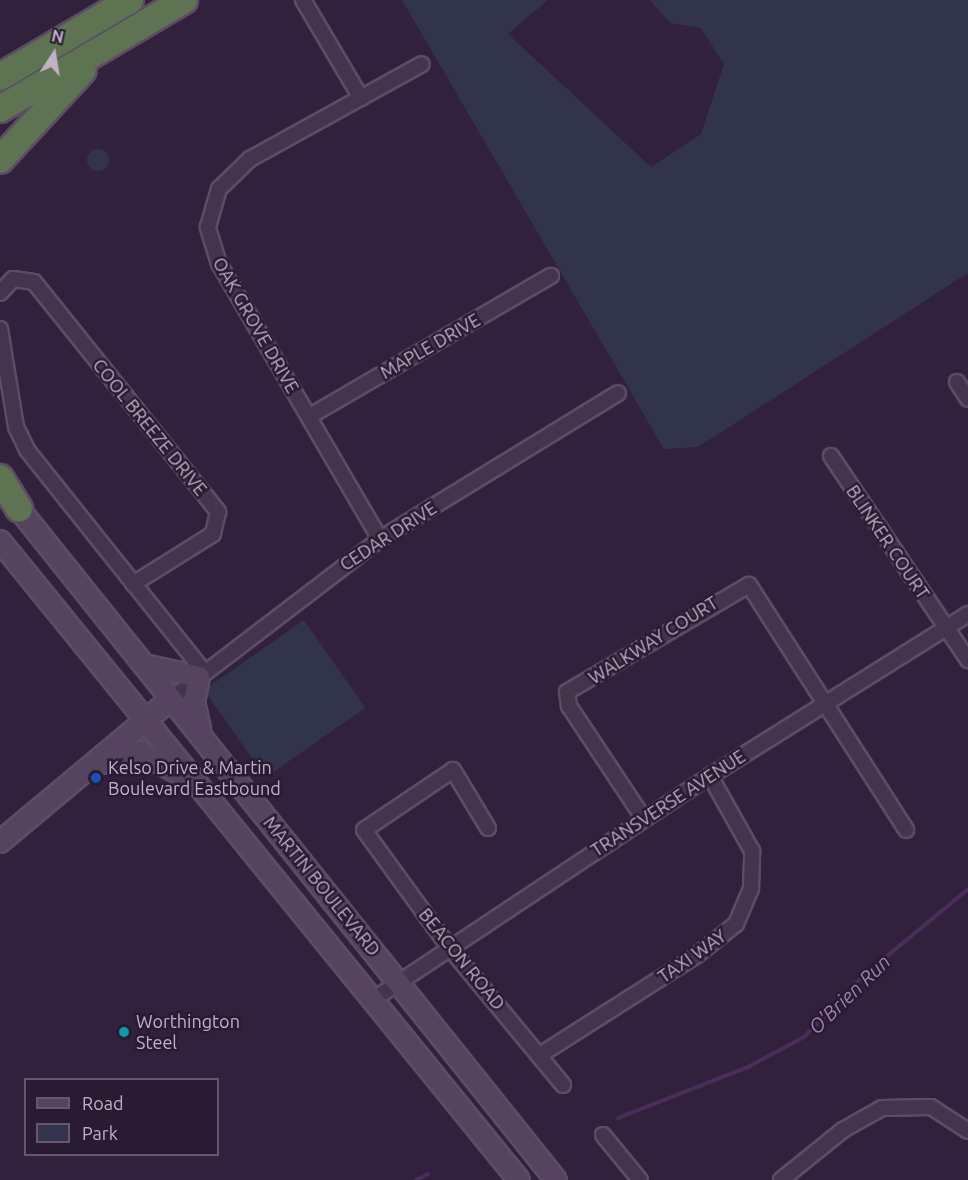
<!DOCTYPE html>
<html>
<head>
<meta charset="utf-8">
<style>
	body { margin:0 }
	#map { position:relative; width:968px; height:1180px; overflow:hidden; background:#32213c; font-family:Ubuntu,sans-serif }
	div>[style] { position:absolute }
	.green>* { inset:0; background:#32344c; transform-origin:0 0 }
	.round { border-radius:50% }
	.stream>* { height:4px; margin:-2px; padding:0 2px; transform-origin:2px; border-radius:2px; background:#4b2d5b }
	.roads { filter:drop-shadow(2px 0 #5c4d64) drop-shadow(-2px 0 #5c4d64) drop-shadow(0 2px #5c4d64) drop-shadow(0 -2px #5c4d64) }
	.street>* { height:14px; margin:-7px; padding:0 7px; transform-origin:7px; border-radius:7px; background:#44354c }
	.secondary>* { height:20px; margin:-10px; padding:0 10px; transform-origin:10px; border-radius:10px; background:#564360 }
	.highway>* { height:26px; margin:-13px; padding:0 13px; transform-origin:13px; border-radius:13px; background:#5d7352 }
	.dots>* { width:16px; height:16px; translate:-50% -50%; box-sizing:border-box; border:3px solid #291b31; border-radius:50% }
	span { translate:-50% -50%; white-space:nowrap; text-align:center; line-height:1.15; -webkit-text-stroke:5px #291b31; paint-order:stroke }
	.street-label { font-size:18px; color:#c0b1c8 }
	.poi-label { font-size:18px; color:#c0b1c8 }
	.left { translate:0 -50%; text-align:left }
	.water-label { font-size:20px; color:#a17fb6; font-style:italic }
	.legend { position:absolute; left:24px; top:1078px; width:195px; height:78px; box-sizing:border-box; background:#291b31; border:2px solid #65576d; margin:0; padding:8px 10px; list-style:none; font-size:18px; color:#c0b1c8 }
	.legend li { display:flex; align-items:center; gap:12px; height:30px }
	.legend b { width:30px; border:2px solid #65576d }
	.north { position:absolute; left:24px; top:24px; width:60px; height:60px; -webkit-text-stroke:4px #291b31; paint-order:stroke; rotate:12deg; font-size:16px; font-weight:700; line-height:24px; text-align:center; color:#c0b1c8 }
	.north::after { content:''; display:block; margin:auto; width:21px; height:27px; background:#c0b1c8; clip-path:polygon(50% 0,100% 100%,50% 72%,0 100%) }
</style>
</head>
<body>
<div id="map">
	<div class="green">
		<i style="clip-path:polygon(402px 0,548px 0,508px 34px,651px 167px,701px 134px,724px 64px,701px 28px,670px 23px,650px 0,968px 0,968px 273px,698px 447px,664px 449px)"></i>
		<i class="round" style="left:87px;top:149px;width:22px;height:22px"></i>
		<i style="left:304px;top:620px;width:107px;height:122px;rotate:55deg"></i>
	</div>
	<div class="stream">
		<i style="left:618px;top:1118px;width:140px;rotate:-21.4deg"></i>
		<i style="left:748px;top:1067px;width:64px;rotate:-28.2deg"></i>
		<i style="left:804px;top:1037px;width:85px;rotate:-46deg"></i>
		<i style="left:863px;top:976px;width:136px;rotate:-39.6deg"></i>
		<i style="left:416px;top:1180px;width:13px;rotate:-27deg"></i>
	</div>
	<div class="roads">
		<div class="street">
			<i style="left:303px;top:0;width:114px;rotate:59.4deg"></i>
			<i style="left:0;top:293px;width:19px;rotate:-47deg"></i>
			<i style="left:13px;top:279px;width:21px;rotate:8deg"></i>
			<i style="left:34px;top:282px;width:295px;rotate:51.3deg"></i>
			<i style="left:218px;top:512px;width:23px;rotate:103deg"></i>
			<i style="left:213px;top:534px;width:94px;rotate:148deg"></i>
			<i style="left:0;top:329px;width:99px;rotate:80.7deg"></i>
			<i style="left:16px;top:427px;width:25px;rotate:64deg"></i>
			<i style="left:27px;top:450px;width:284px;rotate:51.4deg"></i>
			<i style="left:957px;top:382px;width:20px;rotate:57deg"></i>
			<i style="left:310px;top:416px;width:279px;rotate:-30.2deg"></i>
			<i style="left:831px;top:456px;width:246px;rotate:56.1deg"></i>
			<i style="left:380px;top:539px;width:319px;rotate:-120.3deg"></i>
			<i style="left:219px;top:264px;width:39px;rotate:-107deg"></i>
			<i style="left:208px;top:227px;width:40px;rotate:-74deg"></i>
			<i style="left:219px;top:189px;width:43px;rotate:-44.1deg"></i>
			<i style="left:250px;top:159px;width:196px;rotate:-28.9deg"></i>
			<i style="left:171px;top:699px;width:263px;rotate:-37.4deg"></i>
			<i style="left:380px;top:539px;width:279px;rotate:-31.5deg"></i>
			<i style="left:644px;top:819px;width:136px;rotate:-123.6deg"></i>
			<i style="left:569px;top:706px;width:14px;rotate:-98deg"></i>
			<i style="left:567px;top:692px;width:211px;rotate:-30.5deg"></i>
			<i style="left:749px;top:585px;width:291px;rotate:57.3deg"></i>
			<i style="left:488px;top:828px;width:68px;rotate:-121.1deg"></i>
			<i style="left:453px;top:770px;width:107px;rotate:146deg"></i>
			<i style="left:364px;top:830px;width:145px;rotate:54deg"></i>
			<i style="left:449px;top:947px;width:179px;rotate:50.4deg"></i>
			<i style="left:374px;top:999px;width:403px;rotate:-33.6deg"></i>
			<i style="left:710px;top:776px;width:305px;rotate:-32.1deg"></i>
			<i style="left:540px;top:1055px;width:186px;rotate:-32.5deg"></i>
			<i style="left:697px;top:955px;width:50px;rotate:-38.5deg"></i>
			<i style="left:736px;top:924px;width:39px;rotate:-67deg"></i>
			<i style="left:751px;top:888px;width:37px;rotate:-88deg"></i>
			<i style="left:752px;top:851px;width:86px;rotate:-119.2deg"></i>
			<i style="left:603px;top:1135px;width:58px;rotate:50.6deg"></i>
			<i style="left:781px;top:1180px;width:80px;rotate:-38.9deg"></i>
			<i style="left:843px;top:1130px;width:45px;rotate:-29.4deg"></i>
			<i style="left:882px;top:1108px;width:49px;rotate:-1.2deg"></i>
			<i style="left:931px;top:1107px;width:44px;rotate:33deg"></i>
		</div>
		<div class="secondary">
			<i style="left:19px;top:509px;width:859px;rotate:51.33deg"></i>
			<i style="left:0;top:541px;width:823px;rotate:50.92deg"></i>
			<i style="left:144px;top:665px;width:56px;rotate:12.3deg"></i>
			<i style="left:199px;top:677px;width:25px;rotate:101deg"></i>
			<i style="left:194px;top:702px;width:28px;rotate:77deg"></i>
			<i style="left:104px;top:763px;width:39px;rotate:-17deg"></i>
			<i style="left:141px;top:752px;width:51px;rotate:29.6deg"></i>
			<i style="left:0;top:842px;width:223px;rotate:-39.9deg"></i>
		</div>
		<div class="highway">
			<i style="left:0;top:77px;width:151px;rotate:-30.6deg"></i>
			<i style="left:0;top:109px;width:214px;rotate:-30.6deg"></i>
			<i style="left:0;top:160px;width:122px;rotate:-47.3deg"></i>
			<i style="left:0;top:478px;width:36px;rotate:58deg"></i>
		</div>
	</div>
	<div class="dots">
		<i style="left:96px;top:778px;background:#1a4fb4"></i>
		<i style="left:124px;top:1032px;background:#0f9aa8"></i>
	</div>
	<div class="street-label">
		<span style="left:256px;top:325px;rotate:60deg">OAK GROVE DRIVE</span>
		<span style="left:430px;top:346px;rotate:-30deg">MAPLE DRIVE</span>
		<span style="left:150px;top:427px;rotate:51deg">COOL BREEZE DRIVE</span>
		<span style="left:388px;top:536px;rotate:-33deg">CEDAR DRIVE</span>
		<span style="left:888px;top:542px;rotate:56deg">BLINKER COURT</span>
		<span style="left:653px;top:640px;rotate:-32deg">WALKWAY COURT</span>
		<span style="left:668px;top:803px;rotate:-33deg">TRANSVERSE AVENUE</span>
		<span style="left:322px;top:886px;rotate:51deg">MARTIN BOULEVARD</span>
		<span style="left:692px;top:956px;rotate:-35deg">TAXI WAY</span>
		<span style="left:462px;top:959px;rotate:51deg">BEACON ROAD</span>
	</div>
	<div class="poi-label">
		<span class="left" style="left:108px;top:778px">Kelso Drive &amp; Martin<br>Boulevard Eastbound</span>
		<span class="left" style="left:136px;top:1032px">Worthington<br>Steel</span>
	</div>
	<div class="water-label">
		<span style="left:849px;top:994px;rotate:-44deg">O'Brien Run</span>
	</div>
	<ul class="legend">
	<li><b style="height:8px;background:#564360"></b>Road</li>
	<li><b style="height:16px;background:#32344c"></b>Park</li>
	</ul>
	<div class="north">N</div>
</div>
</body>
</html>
